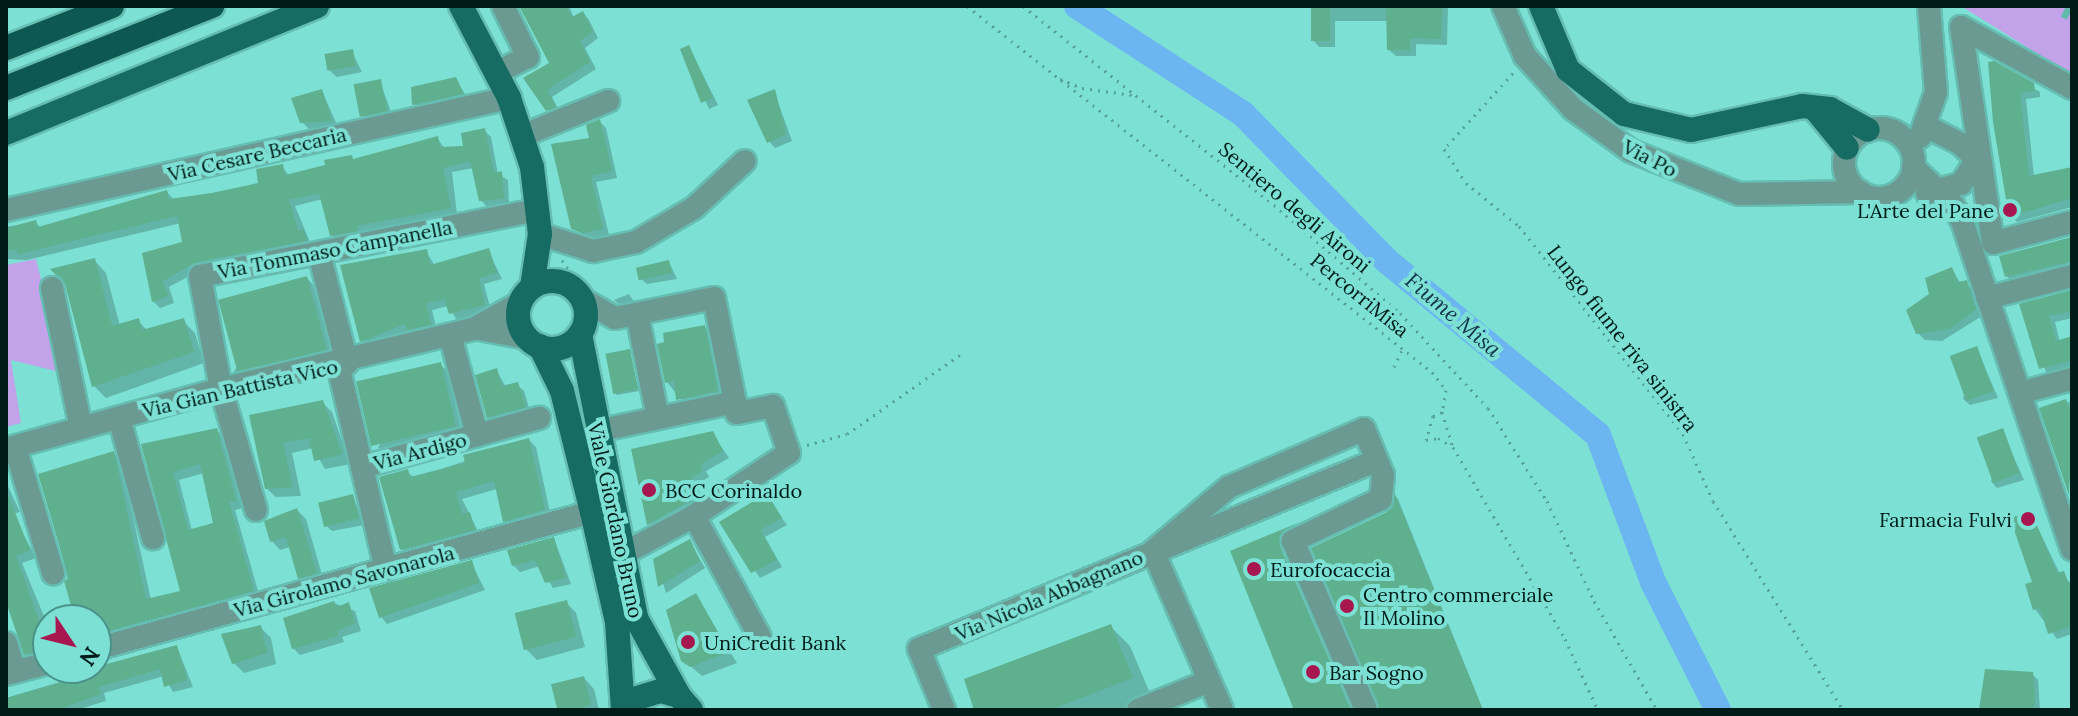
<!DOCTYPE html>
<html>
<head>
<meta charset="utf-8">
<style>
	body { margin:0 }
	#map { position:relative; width:2078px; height:716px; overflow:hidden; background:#7ce1d4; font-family:Lora,serif }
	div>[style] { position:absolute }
	.green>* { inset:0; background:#c2a3e9 }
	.shadow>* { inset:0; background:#0003 }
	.river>* { height:26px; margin:-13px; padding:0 13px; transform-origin:13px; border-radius:13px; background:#6bb5f1 }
	.building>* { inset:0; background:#5eb08e; transform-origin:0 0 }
	.major-tunnel>* { height:24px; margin-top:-12px; transform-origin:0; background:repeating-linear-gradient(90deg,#63b9ae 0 24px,transparent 0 36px) }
	.path>* { height:3px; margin-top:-1.5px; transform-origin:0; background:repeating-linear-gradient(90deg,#54a298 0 2px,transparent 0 8px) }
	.roads { filter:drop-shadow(2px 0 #66bdb2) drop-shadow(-2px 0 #66bdb2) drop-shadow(0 2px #66bdb2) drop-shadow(0 -2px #66bdb2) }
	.minor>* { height:22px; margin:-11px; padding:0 11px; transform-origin:11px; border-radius:11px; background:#6b9a93 }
	.minor>.ring { margin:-11px; padding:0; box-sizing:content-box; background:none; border:22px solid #6b9a93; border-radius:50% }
	.major>* { height:24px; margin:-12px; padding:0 12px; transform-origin:12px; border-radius:12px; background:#166c63 }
	.major>.ring { margin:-12px; padding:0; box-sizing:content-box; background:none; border:24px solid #166c63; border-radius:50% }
	.highway>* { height:24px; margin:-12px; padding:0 12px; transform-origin:12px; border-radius:12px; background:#0d5850 }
	.dots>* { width:22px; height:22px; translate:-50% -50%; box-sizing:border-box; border:4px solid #7ce1d4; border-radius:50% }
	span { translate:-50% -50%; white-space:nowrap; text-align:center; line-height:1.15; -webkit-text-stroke:8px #7ce1d4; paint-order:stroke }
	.street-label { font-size:20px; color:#001b18 }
	.poi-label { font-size:20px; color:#001b18 }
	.right { translate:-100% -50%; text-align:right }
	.left { translate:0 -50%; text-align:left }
	.water-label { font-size:22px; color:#14344c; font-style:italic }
	.frame { position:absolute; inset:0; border:8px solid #001b18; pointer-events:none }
	.north { position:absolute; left:32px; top:604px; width:80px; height:80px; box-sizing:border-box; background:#7ce1d4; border:2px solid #4a9289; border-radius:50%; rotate:125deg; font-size:22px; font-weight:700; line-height:32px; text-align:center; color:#001b18 }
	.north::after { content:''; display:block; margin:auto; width:28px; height:36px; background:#a81650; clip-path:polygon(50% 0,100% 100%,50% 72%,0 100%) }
</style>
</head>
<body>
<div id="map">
	<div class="green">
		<i style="clip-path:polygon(1961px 6px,2072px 6px,2072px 75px)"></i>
		<i style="clip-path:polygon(36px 259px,64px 373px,11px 360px,21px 423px,6px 427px,6px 265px)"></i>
	</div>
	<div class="shadow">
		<i style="clip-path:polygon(522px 6px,569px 6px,574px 18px,583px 13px,589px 20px,598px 38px,585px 48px,596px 69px,552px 97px,561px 114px,554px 117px,526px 79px,552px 63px)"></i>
		<i style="clip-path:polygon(1313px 6px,1448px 6px,1447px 45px,1416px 44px,1416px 56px,1396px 56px,1389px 50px,1389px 21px,1335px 21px,1335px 47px,1319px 47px,1313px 40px)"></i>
		<i style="clip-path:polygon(689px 47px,718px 105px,709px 109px,683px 50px)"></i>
		<i style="clip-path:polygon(352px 52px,362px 72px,337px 77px,330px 71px)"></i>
		<i style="clip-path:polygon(1991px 65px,2040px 92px,2040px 97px,2026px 99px,2034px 177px,2072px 168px,2072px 207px,2017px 222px,2010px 216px)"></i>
		<i style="clip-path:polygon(455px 79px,469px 100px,421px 111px,414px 104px)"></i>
		<i style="clip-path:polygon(380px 82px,393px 117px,369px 122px,363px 116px)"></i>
		<i style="clip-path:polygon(322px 91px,338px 127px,309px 129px,302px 122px)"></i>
		<i style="clip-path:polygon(774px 91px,792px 141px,775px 148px,769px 141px)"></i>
		<i style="clip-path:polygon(600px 122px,606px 128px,617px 178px,596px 182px,609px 235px,590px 239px,573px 228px)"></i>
		<i style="clip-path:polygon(484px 130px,491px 137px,498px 174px,508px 180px,509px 205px,487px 207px,481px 200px,474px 168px,452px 172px,457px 214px,338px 242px,332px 235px,323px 199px,295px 206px,312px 247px,204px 268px,169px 287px,174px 303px,160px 308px,153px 301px,145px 254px,185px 243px,181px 223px,27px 260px,6px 259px,6px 227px,35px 222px,41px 228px,167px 192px,174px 200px,261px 184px,282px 166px,289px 176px,437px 138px,445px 149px,466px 148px)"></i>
		<i style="clip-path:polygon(2072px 237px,2072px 267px,2013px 283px,2007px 276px,2002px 257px)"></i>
		<i style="clip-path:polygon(488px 250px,502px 279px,484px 284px,491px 311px,457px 320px,448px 306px,432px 310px,437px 331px,416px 336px,410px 330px,368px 347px,362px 340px,426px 251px,435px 266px)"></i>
		<i style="clip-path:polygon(94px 260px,106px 273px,120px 326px,138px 321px,148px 331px,183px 321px,195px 333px,204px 363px,106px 398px,94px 386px)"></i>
		<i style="clip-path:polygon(669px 262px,677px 279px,647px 284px,640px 278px)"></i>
		<i style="clip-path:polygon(1952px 269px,1961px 284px,1973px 289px,1982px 316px,1942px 341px,1925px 340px,1918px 333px,1932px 294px)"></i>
		<i style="clip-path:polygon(307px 278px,313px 285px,333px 356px,241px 378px,234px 371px)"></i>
		<i style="clip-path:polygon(2072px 290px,2072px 318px,2055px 322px,2060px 342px,2072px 338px,2072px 366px,2047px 374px,2021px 306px)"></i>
		<i style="clip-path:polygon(629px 294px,637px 306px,621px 306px,614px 300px)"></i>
		<i style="clip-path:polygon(704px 327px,714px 336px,726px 400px,688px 408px,667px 382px)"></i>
		<i style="clip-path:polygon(1977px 349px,1998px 398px,1970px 405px,1963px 399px)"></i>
		<i style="clip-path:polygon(629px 351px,639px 391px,617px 395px,615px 393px)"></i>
		<i style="clip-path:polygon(440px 364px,447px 371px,462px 433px,385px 454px,378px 447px)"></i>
		<i style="clip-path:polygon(496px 370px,506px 387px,517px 385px,524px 391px,531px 414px,495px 423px,489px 417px)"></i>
		<i style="clip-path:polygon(2072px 401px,2072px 487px,2042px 409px)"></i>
		<i style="clip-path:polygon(322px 402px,332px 412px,350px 464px,325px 469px,313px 448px,292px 453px,301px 496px,276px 497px,266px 488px,251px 416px)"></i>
		<i style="clip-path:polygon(evenodd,217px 430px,224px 438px,243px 508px,235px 510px,260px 598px,96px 646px,96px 620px,65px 620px,76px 616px,53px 516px,113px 453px,121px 461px,151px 600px,183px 592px,143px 446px,217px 430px,204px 473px,216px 525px,192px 531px,179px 480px,204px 473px)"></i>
		<i style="clip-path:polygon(2002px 431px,2024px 480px,1997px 488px,1991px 481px)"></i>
		<i style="clip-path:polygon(712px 433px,729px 458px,706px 471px,709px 477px,696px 485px,705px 502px,655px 531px,649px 524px,633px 451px)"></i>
		<i style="clip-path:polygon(529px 440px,536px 447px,551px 517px,512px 528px,505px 521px,497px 489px,462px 499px,481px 537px,409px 557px,402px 549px,407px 471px,414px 478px)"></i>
		<i style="clip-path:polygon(6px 482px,20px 512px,6px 516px)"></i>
		<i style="clip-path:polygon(353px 496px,364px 525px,332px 531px,325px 525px)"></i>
		<i style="clip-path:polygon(766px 496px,787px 525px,765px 537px,782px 567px,760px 578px,722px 523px)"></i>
		<i style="clip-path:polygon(1396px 497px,1398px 499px,1483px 710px,1380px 710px,1389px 513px)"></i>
		<i style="clip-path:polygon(297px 510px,306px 519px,324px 582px,308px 587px,300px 578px,290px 547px,280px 550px,272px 541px)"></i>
		<i style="clip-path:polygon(2031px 514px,2060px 574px,2072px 584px,2072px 634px,2057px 639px,2035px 609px)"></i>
		<i style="clip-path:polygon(1299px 525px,1284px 535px,1282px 551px,1351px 710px,1296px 710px,1232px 552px)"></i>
		<i style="clip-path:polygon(20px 528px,36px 558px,22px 563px,48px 626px,48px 658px,34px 661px,26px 654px,6px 589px,6px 533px)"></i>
		<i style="clip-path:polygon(554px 539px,571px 584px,553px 588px,540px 566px,520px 572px,513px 565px)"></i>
		<i style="clip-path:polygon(690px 542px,705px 568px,666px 593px,656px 560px)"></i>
		<i style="clip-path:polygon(471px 562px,485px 590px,387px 624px,381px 617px)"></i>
		<i style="clip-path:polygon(696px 596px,737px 663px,702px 676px,683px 660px)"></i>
		<i style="clip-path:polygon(566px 602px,576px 613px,585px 647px,537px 660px,526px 649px)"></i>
		<i style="clip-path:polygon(334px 603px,355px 611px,361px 631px,342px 637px,344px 642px,300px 655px,293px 648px)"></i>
		<i style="clip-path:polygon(1110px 626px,1130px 646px,1152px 698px,1120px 710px,976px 710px)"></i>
		<i style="clip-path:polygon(261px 628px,271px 638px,276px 664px,244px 673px,234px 663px)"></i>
		<i style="clip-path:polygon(177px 647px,193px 687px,173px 692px,164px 676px,104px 693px,106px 701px,76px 710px,6px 710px,6px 698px)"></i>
		<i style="clip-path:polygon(2032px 674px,2038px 680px,2040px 710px,1981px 710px)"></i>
		<i style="clip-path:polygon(584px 678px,594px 689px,599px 710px,560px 710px,554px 686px)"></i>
	</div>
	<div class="river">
		<i style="left:1077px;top:6px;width:198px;rotate:33deg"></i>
		<i style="left:1243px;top:114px;width:206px;rotate:45.6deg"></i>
		<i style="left:1387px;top:261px;width:273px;rotate:39.5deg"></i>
		<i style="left:1598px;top:435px;width:157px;rotate:69.5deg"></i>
		<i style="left:1653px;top:582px;width:144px;rotate:63.1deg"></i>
	</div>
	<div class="building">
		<i style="clip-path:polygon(519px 6px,566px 6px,572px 17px,583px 11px,593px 31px,580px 41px,590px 62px,547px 90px,556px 107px,546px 111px,523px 78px,549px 63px)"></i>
		<i style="left:1311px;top:6px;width:19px;height:35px"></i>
		<i style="clip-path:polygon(1386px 6px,1442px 6px,1441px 39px,1410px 38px,1410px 50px,1387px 50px)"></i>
		<i style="clip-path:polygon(689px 45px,713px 98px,701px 103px,680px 49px)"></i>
		<i style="left:353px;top:49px;width:17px;height:29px;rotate:80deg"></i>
		<i style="clip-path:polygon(1994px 61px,2034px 83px,2035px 91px,2020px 93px,2029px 176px,2072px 167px,2072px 198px,2009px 217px,1993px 122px,1988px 62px)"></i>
		<i style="clip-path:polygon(456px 77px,464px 94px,412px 105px,411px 87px)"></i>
		<i style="left:381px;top:79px;width:33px;height:28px;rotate:79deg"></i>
		<i style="clip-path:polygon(322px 89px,332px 121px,300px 123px,291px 98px)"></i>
		<i style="clip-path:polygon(775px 89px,786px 134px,767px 143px,747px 100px)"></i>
		<i style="clip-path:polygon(600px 119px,612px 171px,591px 176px,603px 229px,582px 233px,571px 229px,551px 144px,589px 138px,586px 125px)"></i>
		<i style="clip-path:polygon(485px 128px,494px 173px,502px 171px,504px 199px,479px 201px,470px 161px,443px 168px,451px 208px,357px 226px,358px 231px,330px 236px,319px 193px,289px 200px,298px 230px,304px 230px,307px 241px,197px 262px,163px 281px,168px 296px,152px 302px,142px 253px,182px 242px,177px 216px,18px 254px,17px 249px,6px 251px,6px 228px,36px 220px,38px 227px,167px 190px,169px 199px,212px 193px,258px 183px,256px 169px,283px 164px,285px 175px,325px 165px,324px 160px,352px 155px,353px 159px,438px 136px,440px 147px,463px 146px,461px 133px)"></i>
		<i style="clip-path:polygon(2072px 237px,2072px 261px,2005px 277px,1999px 256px)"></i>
		<i style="clip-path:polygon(489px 248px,497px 273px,479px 278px,485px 305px,449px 314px,444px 299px,426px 304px,431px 325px,407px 330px,405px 324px,360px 342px,340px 265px,427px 249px,430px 265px)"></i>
		<i style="clip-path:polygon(95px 258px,112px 326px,139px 318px,142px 330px,184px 318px,194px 352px,92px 387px,65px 284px,50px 269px)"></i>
		<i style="left:669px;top:260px;width:13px;height:34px;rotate:77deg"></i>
		<i style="clip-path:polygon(1952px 267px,1958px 282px,1967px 280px,1976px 309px,1950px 329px,1916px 334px,1906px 310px,1929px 294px,1925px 278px)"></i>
		<i style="left:307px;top:276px;width:76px;height:92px;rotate:75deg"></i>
		<i style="clip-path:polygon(2072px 290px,2072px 311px,2049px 316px,2056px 341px,2072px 336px,2072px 360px,2039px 369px,2019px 304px)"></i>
		<i style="clip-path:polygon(705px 325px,718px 391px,676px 400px,674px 381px,665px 383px,657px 344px,664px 342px,663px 333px)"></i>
		<i style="left:1977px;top:346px;width:48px;height:29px;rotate:70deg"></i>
		<i style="left:630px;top:349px;width:41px;height:25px;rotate:79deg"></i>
		<i style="left:441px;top:362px;width:66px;height:87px;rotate:77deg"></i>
		<i style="clip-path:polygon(497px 368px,502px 386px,518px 382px,526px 407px,487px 418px,475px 375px)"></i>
		<i style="clip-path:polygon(2066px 399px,2072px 417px,2069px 495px,2039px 408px)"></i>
		<i style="clip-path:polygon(323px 400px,342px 454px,314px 461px,309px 438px,283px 443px,293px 487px,265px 489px,249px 415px)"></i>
		<i style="clip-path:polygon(evenodd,217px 428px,236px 501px,229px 502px,254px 591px,101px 633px,97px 620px,75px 620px,64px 581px,69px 578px,38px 474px,114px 451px,146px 599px,180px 591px,141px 444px,217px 428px,200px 464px,213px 523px,188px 530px,173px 472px,200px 464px)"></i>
		<i style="left:2003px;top:428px;width:48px;height:28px;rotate:70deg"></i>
		<i style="clip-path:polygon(713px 431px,723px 451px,701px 464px,703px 470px,691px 478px,700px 495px,647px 525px,631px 449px)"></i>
		<i style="clip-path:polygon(529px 438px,545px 510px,503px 522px,494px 481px,456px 492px,462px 514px,470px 512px,475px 530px,400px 550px,379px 477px,408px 469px,410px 477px,465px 463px,463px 455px)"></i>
		<i style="clip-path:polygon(6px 490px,30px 550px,16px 556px,41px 626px,48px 623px,48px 649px,24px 655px,6px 602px)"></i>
		<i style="clip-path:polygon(767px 493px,782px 518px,760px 530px,777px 560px,751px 573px,719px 522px)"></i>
		<i style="left:353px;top:494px;width:25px;height:36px;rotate:76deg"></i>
		<i style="clip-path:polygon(1395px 494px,1483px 710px,1380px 710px,1311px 548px,1387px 512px)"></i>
		<i style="clip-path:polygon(297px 508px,317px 573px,298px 579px,286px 537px,270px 542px,264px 521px)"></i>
		<i style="clip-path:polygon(2031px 511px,2057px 573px,2064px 571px,2072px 593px,2072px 626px,2048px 634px,2040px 608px,2033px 610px,2025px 584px,2032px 582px,2010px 518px)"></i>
		<i style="clip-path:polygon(1300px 522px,1282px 532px,1280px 547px,1351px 710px,1294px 710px,1230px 551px)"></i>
		<i style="clip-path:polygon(554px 537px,566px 578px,545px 583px,535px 560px,512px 566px,507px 550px)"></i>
		<i style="clip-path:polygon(690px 539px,700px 561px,658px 587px,653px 559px)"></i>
		<i style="clip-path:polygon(472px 560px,479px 583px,379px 618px,369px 588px)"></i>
		<i style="clip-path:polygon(696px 593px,729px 652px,690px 667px,681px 661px,666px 610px)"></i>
		<i style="left:567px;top:600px;width:38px;height:54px;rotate:76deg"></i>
		<i style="clip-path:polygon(334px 601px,337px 607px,349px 602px,355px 624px,337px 630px,338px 636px,292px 649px,283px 618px)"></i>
		<i style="clip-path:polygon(1111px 624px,1133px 678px,1050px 710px,974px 710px,964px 679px)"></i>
		<i style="clip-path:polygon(261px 625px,267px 653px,232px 664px,221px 634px)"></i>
		<i style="clip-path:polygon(177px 645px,187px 680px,164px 687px,160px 669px,99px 687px,101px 694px,57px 710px,6px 710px,6px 698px,63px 682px,62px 676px)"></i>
		<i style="clip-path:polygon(1985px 669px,2033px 672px,2035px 705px,2030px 710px,1979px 710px)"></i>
		<i style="left:584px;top:676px;width:30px;height:34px;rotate:76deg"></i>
	</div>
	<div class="major-tunnel">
		<i style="left:2066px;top:6px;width:7px;rotate:27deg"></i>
	</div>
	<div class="path">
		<i style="left:967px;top:6px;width:592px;rotate:38.21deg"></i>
		<i style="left:1432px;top:372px;width:23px;rotate:52deg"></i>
		<i style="left:1446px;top:390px;width:22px;rotate:100deg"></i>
		<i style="left:1442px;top:412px;width:37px;rotate:73deg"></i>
		<i style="left:1453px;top:447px;width:222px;rotate:59.7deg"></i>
		<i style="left:1565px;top:639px;width:78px;rotate:65.1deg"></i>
		<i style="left:1023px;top:6px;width:328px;rotate:38.4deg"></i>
		<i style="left:1280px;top:210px;width:158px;rotate:40.6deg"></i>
		<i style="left:1400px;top:313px;width:129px;rotate:47.2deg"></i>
		<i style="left:1488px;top:408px;width:110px;rotate:57.6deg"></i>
		<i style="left:1547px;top:501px;width:110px;rotate:64.8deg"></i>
		<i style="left:1594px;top:601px;width:126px;rotate:60deg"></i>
		<i style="left:1513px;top:73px;width:103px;rotate:132.2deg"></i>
		<i style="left:1444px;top:149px;width:40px;rotate:57.1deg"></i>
		<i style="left:1466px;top:183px;width:68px;rotate:39.1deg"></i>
		<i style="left:1519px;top:226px;width:265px;rotate:51.7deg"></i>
		<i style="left:1683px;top:434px;width:73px;rotate:65.9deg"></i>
		<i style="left:1713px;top:501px;width:246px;rotate:58.1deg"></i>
		<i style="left:1060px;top:79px;width:24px;rotate:22deg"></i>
		<i style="left:1082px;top:88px;width:51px;rotate:7.8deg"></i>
		<i style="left:562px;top:260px;width:28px;rotate:55deg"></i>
		<i style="left:1394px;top:367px;width:21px;rotate:-65deg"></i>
		<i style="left:1442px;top:412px;width:10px;rotate:156deg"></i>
		<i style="left:1433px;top:416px;width:25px;rotate:106deg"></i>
		<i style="left:1426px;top:440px;width:12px;rotate:-9deg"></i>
		<i style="left:1438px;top:438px;width:16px;rotate:30deg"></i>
		<i style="left:807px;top:445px;width:41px;rotate:-15.4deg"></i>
		<i style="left:847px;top:434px;width:138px;rotate:-35deg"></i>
	</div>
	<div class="roads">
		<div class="minor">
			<i style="left:1503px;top:6px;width:55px;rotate:66.3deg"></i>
			<i style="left:1525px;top:56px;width:72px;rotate:47.8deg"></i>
			<i style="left:1573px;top:109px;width:72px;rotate:35.9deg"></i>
			<i style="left:1631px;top:151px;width:116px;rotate:21.7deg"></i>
			<i style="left:1739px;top:194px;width:122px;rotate:-0.9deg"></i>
			<i style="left:1961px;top:27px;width:218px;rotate:81.6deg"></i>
			<i style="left:1993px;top:243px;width:82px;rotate:-14.9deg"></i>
			<i style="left:1961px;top:27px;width:127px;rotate:28.8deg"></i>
			<i style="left:496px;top:73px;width:36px;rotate:-27deg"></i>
			<i style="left:528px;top:57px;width:57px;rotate:-116.1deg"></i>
			<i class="ring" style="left:1844px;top:128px;width:48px;height:48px"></i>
			<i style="left:524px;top:135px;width:91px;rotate:-22deg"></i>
			<i style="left:1920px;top:137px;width:48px;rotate:-70.4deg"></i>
			<i style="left:1936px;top:92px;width:86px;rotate:-94.7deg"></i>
			<i style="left:1913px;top:167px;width:55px;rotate:43.5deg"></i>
			<i style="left:1953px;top:205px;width:18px;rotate:61deg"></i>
			<i style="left:1962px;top:221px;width:346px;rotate:71.5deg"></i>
			<i style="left:1927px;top:193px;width:35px;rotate:-15deg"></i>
			<i style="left:1961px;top:184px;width:30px;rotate:-57deg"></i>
			<i style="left:1977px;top:159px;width:24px;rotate:-138deg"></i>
			<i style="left:1959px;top:143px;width:36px;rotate:-153deg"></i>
			<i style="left:6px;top:210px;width:515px;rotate:-12.55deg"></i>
			<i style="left:540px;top:234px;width:56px;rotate:17.8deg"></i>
			<i style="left:593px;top:251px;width:44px;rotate:-11.8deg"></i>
			<i style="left:636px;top:242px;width:67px;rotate:-30.4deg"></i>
			<i style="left:694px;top:208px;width:69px;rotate:-42.7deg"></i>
			<i style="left:319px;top:253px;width:114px;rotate:75.7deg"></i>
			<i style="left:52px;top:288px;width:143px;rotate:78.3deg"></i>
			<i style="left:1987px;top:298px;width:88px;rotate:-14.5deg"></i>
			<i style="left:582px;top:299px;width:38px;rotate:30deg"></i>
			<i style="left:615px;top:318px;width:101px;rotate:-11.4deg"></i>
			<i style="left:714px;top:298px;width:106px;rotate:78.6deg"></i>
			<i style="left:735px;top:402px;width:141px;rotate:168.1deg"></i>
			<i style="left:637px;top:314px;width:106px;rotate:78.6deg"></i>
			<i style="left:479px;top:329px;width:49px;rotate:10.6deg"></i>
			<i style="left:450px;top:335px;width:104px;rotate:74.9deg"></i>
			<i style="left:338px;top:365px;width:210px;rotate:76.8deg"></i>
			<i style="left:2020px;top:393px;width:54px;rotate:-15.1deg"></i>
			<i style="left:119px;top:418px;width:125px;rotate:74.2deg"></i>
			<i style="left:15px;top:447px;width:132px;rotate:73.2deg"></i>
			<i style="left:6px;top:449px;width:223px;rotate:-15.6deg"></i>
			<i style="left:221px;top:389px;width:259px;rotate:-13.4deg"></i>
			<i style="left:473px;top:329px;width:54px;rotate:-29deg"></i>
			<i style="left:362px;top:467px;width:184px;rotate:-15.5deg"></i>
			<i style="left:256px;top:510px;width:126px;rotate:-106.1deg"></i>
			<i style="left:221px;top:389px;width:115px;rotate:-100.5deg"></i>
			<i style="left:200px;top:276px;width:343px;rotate:-11.1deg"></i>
			<i style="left:694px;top:516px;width:138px;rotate:61.4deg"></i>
			<i style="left:1153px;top:551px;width:99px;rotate:-40.1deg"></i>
			<i style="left:1229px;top:487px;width:147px;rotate:-23.2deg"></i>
			<i style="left:1364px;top:429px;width:50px;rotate:67.6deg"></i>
			<i style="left:1383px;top:475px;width:24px;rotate:95deg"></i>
			<i style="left:1381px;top:499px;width:98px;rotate:154.5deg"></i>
			<i style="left:1293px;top:541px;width:184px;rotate:66.6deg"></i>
			<i style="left:1153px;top:551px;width:173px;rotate:66.5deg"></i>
			<i style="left:621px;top:555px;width:83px;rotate:-28.1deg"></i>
			<i style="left:694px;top:516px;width:114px;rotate:-33.6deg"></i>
			<i style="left:789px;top:453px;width:50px;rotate:-108.8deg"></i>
			<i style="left:773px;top:406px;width:37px;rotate:169deg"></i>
			<i style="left:737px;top:413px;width:11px;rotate:-100deg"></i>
			<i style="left:6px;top:643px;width:30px;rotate:73deg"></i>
			<i style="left:96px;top:649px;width:515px;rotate:-15.44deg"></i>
			<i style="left:6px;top:674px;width:43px;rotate:-14.7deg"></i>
			<i style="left:944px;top:710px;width:66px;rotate:-112.3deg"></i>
			<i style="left:919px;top:649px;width:495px;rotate:-22.4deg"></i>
			<i style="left:1138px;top:710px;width:77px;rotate:-22.2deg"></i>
		</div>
		<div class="major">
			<i style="left:461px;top:6px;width:104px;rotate:62.4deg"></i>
			<i style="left:509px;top:98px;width:73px;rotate:71.6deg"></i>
			<i style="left:532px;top:167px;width:67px;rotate:83.2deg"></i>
			<i style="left:540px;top:234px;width:54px;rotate:98.6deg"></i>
			<i style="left:1541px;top:6px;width:69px;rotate:67.1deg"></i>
			<i style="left:1568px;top:70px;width:71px;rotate:38.2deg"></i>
			<i style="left:1624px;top:114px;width:69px;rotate:13.4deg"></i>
			<i style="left:1691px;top:130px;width:114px;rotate:-12.2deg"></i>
			<i style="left:1802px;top:106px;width:28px;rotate:6deg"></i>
			<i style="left:1830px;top:109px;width:43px;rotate:28.9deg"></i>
			<i style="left:1815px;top:109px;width:50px;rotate:50.6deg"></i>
			<i style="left:6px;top:133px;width:336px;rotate:-22.2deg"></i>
			<i class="ring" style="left:518px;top:281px;width:44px;height:44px"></i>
			<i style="left:580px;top:334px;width:289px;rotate:78.8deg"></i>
			<i style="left:636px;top:618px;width:89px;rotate:61.1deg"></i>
			<i style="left:540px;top:346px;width:50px;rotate:63.9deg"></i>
			<i style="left:562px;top:391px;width:125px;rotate:76.1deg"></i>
			<i style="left:592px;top:512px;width:113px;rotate:77.2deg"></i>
			<i style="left:617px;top:622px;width:88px;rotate:86.1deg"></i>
			<i style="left:623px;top:709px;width:15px;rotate:-42deg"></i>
			<i style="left:634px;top:699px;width:28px;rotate:-17deg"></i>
			<i style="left:661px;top:691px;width:19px;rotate:16deg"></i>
			<i style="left:679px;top:696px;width:18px;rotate:49deg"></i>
		</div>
		<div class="highway">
			<i style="left:6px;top:48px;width:114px;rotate:-21.6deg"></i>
			<i style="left:6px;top:88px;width:222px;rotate:-21.7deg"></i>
		</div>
	</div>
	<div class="dots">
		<i style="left:2010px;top:210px;background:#a81650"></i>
		<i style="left:649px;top:490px;background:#a81650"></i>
		<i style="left:2028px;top:519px;background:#a81650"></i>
		<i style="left:1254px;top:569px;background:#a81650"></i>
		<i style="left:1347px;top:606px;background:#a81650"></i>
		<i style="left:688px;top:642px;background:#a81650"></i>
		<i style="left:1313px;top:672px;background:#a81650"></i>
	</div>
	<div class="street-label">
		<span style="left:257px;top:154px;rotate:-13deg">Via Cesare Beccaria</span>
		<span style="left:1650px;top:158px;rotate:27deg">Via Po</span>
		<span style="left:1295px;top:207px;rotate:40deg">Sentiero degli Aironi</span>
		<span style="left:335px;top:249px;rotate:-11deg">Via Tommaso Campanella</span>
		<span style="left:1360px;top:295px;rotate:39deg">PercorriMisa</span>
		<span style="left:1623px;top:338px;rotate:52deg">Lungo fiume riva sinistra</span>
		<span style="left:240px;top:388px;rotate:-13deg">Via Gian Battista Vico</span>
		<span style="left:420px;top:451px;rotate:-15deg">Via Ardigo</span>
		<span style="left:616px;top:520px;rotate:78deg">Viale Giordano Bruno</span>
		<span style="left:344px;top:581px;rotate:-15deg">Via Girolamo Savonarola</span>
		<span style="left:1049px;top:595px;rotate:-23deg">Via Nicola Abbagnano</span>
	</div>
	<div class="poi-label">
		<span class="right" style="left:1994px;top:210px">L'Arte del Pane</span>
		<span class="left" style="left:665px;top:490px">BCC Corinaldo</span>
		<span class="right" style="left:2012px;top:519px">Farmacia Fulvi</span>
		<span class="left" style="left:1270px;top:569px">Eurofocaccia</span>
		<span class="left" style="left:1363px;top:606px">Centro commerciale<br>Il Molino</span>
		<span class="left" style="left:704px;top:642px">UniCredit Bank</span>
		<span class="left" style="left:1329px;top:672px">Bar Sogno</span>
	</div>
	<div class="water-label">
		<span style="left:1453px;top:315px;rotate:40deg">Fiume Misa</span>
	</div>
	<div class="frame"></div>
	<div class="north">N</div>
</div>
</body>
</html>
